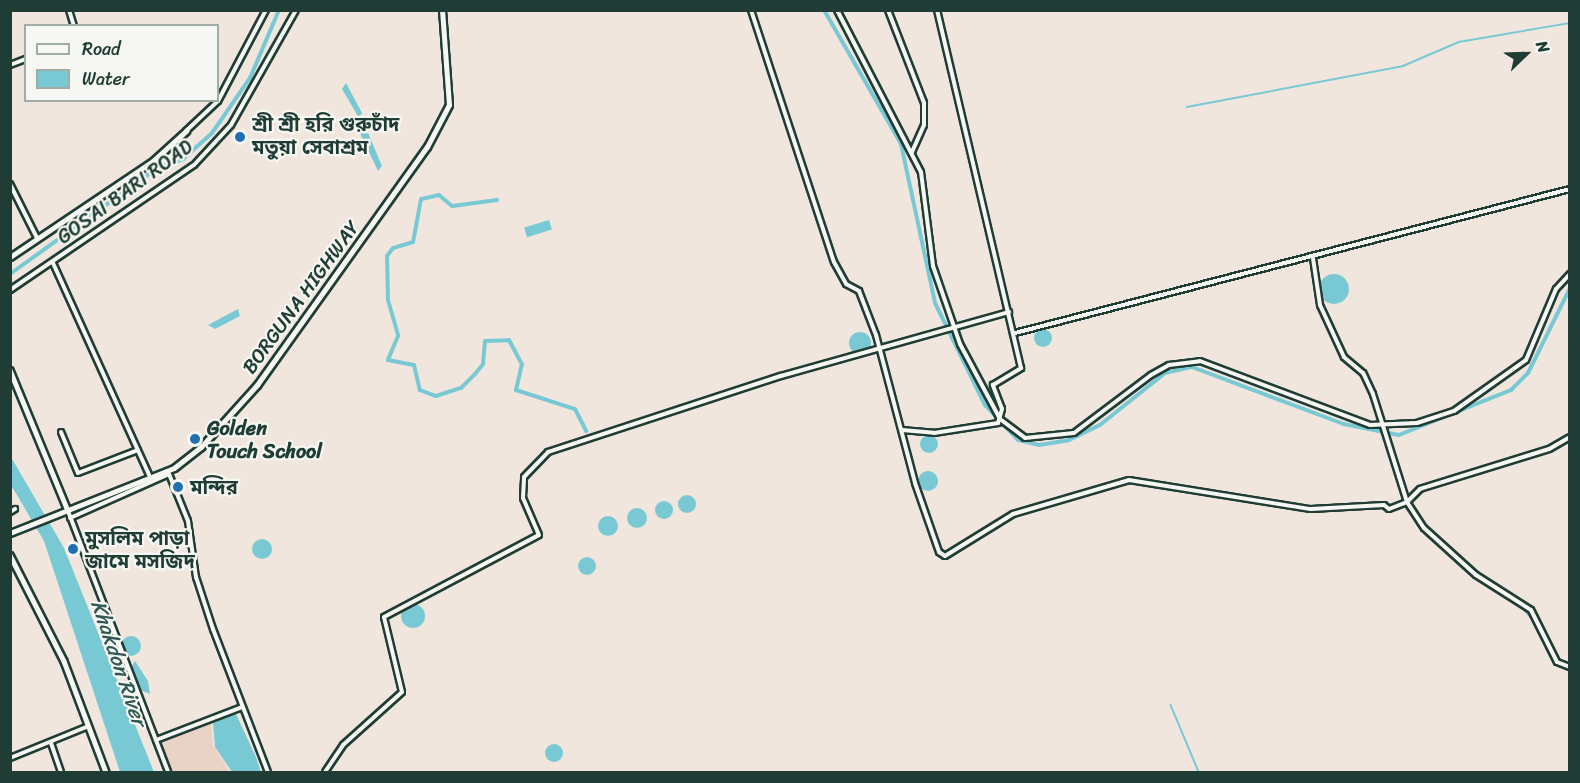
<!DOCTYPE html>
<html>
<head>
<meta charset="utf-8">
<style>
	body { margin:0 }
	#map { position:relative; width:1580px; height:783px; overflow:hidden; background:#f0e6de; font-family:Sriracha,"Noto Sans Bengali",sans-serif }
	div>[style] { position:absolute }
	.built>* { inset:0; background:#e9d3c6 }
	.water>* { inset:0; background:#79c9d5; transform-origin:0 0 }
	.round { border-radius:50% }
	.stream>* { height:1.5px; margin:-0.75px; padding:0 0.75px; transform-origin:0.75px; border-radius:0.75px; background:#79c9d5 }
	.canal>* { height:4px; margin:-2px; padding:0 2px; transform-origin:2px; border-radius:2px; background:#79c9d5 }
	.roads { filter:drop-shadow(2px 0 #1f3d34) drop-shadow(-2px 0 #1f3d34) drop-shadow(0 2px #1f3d34) drop-shadow(0 -2px #1f3d34) }
	.street>* { height:4px; margin:-2px; padding:0 2px; transform-origin:2px; border-radius:2px; background:#f6f6f2 }
	.secondary>* { height:4.5px; margin:-2.25px; padding:0 2.25px; transform-origin:2.25px; border-radius:2.25px; background:#f6f6f2 }
	.dots>* { width:16px; height:16px; translate:-50% -50%; box-sizing:border-box; border:3px solid #f6f6f2; border-radius:50% }
	span { translate:-50% -50%; white-space:nowrap; text-align:center; line-height:1.15; -webkit-text-stroke:4.5px #f6f6f2; paint-order:stroke }
	.poi-label { font-size:20px; color:#1f3d34; font-weight:700 }
	.left { translate:0 -50%; text-align:left }
	.street-label { font-size:20px; color:#1f3d34 }
	.water-label { font-size:21px; color:#315954; font-style:italic }
	.frame { position:absolute; inset:0; border:12px solid #1f3d34; pointer-events:none }
	.legend { position:absolute; left:24px; top:24px; width:195px; height:78px; box-sizing:border-box; background:#f6f6f2; border:2px solid #a0aca6; margin:0; padding:8px 10px; list-style:none; font-size:18px; color:#1f3d34 }
	.legend li { display:flex; align-items:center; gap:12px; height:30px }
	.legend b { width:30px; border:2px solid #a0aca6 }
	.north { position:absolute; left:1496px; top:24px; width:60px; height:60px; -webkit-text-stroke:4px #f6f6f2; paint-order:stroke; rotate:67deg; font-size:16px; font-weight:700; line-height:24px; text-align:center; color:#1f3d34 }
	.north::after { content:''; display:block; margin:auto; width:21px; height:27px; background:#1f3d34; clip-path:polygon(50% 0,100% 100%,50% 72%,0 100%) }
</style>
</head>
<body>
<div id="map">
	<div class="built">
		<i style="clip-path:polygon(211px 719px,213px 745px,230px 772px,170px 772px,158px 739px)"></i>
	</div>
	<div class="water">
		<i style="clip-path:polygon(346px 83px,362px 113px,359px 118px,342px 89px)"></i>
		<i style="clip-path:polygon(363px 121px,382px 166px,378px 171px,358px 129px)"></i>
		<i style="left:549px;top:220px;width:10px;height:26px;rotate:73deg"></i>
		<i class="round" style="left:1319px;top:274px;width:30px;height:30px"></i>
		<i style="clip-path:polygon(238px 309px,240px 316px,215px 329px,208px 325px)"></i>
		<i class="round" style="left:1034px;top:329px;width:18px;height:18px"></i>
		<i class="round" style="left:849px;top:332px;width:22px;height:22px"></i>
		<i class="round" style="left:920px;top:435px;width:18px;height:18px"></i>
		<i style="clip-path:polygon(11px 457px,64px 548px,154px 772px,120px 772px,44px 541px,11px 485px)"></i>
		<i class="round" style="left:918px;top:471px;width:20px;height:20px"></i>
		<i class="round" style="left:678px;top:495px;width:18px;height:18px"></i>
		<i class="round" style="left:655px;top:501px;width:18px;height:18px"></i>
		<i class="round" style="left:627px;top:508px;width:20px;height:20px"></i>
		<i class="round" style="left:598px;top:516px;width:20px;height:20px"></i>
		<i class="round" style="left:252px;top:539px;width:20px;height:20px"></i>
		<i class="round" style="left:578px;top:557px;width:18px;height:18px"></i>
		<i class="round" style="left:401px;top:604px;width:24px;height:24px"></i>
		<i class="round" style="left:121px;top:636px;width:20px;height:20px"></i>
		<i style="clip-path:polygon(135px 661px,148px 681px,150px 694px,138px 689px,131px 668px)"></i>
		<i style="clip-path:polygon(235px 712px,256px 757px,261px 772px,232px 772px,215px 747px,213px 723px)"></i>
		<i class="round" style="left:545px;top:744px;width:18px;height:18px"></i>
	</div>
	<div class="stream">
		<i style="left:1187px;top:107px;width:220px;rotate:-10.7deg"></i>
		<i style="left:1403px;top:66px;width:61px;rotate:-23.2deg"></i>
		<i style="left:1459px;top:42px;width:113px;rotate:-9.7deg"></i>
		<i style="left:1437px;top:543px;width:50px;rotate:41.7deg"></i>
		<i style="left:1521px;top:606px;width:23px;rotate:49deg"></i>
		<i style="left:1555px;top:662px;width:17px;rotate:28deg"></i>
		<i style="left:1171px;top:705px;width:73px;rotate:67.3deg"></i>
	</div>
	<div class="canal">
		<i style="left:824px;top:10px;width:155px;rotate:60.1deg"></i>
		<i style="left:901px;top:144px;width:163px;rotate:77.9deg"></i>
		<i style="left:935px;top:303px;width:114px;rotate:63.9deg"></i>
		<i style="left:985px;top:405px;width:48px;rotate:46.7deg"></i>
		<i style="left:1018px;top:440px;width:22px;rotate:13deg"></i>
		<i style="left:1039px;top:445px;width:30px;rotate:-9deg"></i>
		<i style="left:1069px;top:440px;width:34px;rotate:-26deg"></i>
		<i style="left:1100px;top:425px;width:83px;rotate:-38.7deg"></i>
		<i style="left:1165px;top:373px;width:28px;rotate:-13deg"></i>
		<i style="left:1192px;top:367px;width:162px;rotate:20.6deg"></i>
		<i style="left:1344px;top:424px;width:56px;rotate:11.3deg"></i>
		<i style="left:1399px;top:435px;width:121px;rotate:-21.9deg"></i>
		<i style="left:1511px;top:390px;width:24px;rotate:-45deg"></i>
		<i style="left:1528px;top:373px;width:95px;rotate:-63.7deg"></i>
		<i style="left:497px;top:200px;width:45px;rotate:172.4deg"></i>
		<i style="left:452px;top:206px;width:17px;rotate:-140deg"></i>
		<i style="left:439px;top:195px;width:18px;rotate:167deg"></i>
		<i style="left:421px;top:199px;width:44px;rotate:100.5deg"></i>
		<i style="left:413px;top:242px;width:21px;rotate:163deg"></i>
		<i style="left:393px;top:248px;width:10px;rotate:127deg"></i>
		<i style="left:387px;top:256px;width:44px;rotate:88.7deg"></i>
		<i style="left:388px;top:300px;width:37px;rotate:74deg"></i>
		<i style="left:398px;top:336px;width:26px;rotate:113deg"></i>
		<i style="left:388px;top:360px;width:26px;rotate:11deg"></i>
		<i style="left:414px;top:365px;width:26px;rotate:77deg"></i>
		<i style="left:420px;top:390px;width:17px;rotate:21deg"></i>
		<i style="left:436px;top:396px;width:26px;rotate:-18deg"></i>
		<i style="left:461px;top:388px;width:20px;rotate:-45deg"></i>
		<i style="left:475px;top:374px;width:13px;rotate:-51deg"></i>
		<i style="left:483px;top:364px;width:23px;rotate:-85deg"></i>
		<i style="left:485px;top:341px;width:24px;rotate:-2deg"></i>
		<i style="left:509px;top:340px;width:27px;rotate:62deg"></i>
		<i style="left:522px;top:364px;width:27px;rotate:103deg"></i>
		<i style="left:516px;top:390px;width:62px;rotate:17.9deg"></i>
		<i style="left:575px;top:409px;width:25px;rotate:63deg"></i>
		<i style="left:10px;top:274px;width:180px;rotate:-35.7deg"></i>
		<i style="left:156px;top:169px;width:29px;rotate:-20deg"></i>
		<i style="left:183px;top:159px;width:39px;rotate:-42deg"></i>
		<i style="left:212px;top:133px;width:67px;rotate:-55.4deg"></i>
		<i style="left:250px;top:78px;width:74px;rotate:-66.9deg"></i>
	</div>
	<div class="roads">
		<div class="street">
			<i style="left:69px;top:10px;width:17px;rotate:73deg"></i>
			<i style="left:751px;top:10px;width:265px;rotate:71.8deg"></i>
			<i style="left:834px;top:262px;width:25px;rotate:61deg"></i>
			<i style="left:846px;top:284px;width:15px;rotate:28deg"></i>
			<i style="left:859px;top:291px;width:47px;rotate:68.9deg"></i>
			<i style="left:876px;top:335px;width:153px;rotate:75.2deg"></i>
			<i style="left:915px;top:483px;width:73px;rotate:70.8deg"></i>
			<i style="left:939px;top:552px;width:7px;rotate:34deg"></i>
			<i style="left:945px;top:556px;width:80px;rotate:-31.7deg"></i>
			<i style="left:1013px;top:514px;width:121px;rotate:-16.3deg"></i>
			<i style="left:1129px;top:480px;width:184px;rotate:9.1deg"></i>
			<i style="left:1311px;top:509px;width:73px;rotate:-3.1deg"></i>
			<i style="left:1384px;top:505px;width:6px;rotate:39deg"></i>
			<i style="left:1389px;top:509px;width:19px;rotate:-21deg"></i>
			<i style="left:1407px;top:502px;width:113px;rotate:-107.5deg"></i>
			<i style="left:1373px;top:394px;width:23px;rotate:-115deg"></i>
			<i style="left:1363px;top:373px;width:25px;rotate:-140deg"></i>
			<i style="left:1344px;top:357px;width:57px;rotate:-114.8deg"></i>
			<i style="left:1320px;top:305px;width:48px;rotate:-98.5deg"></i>
			<i style="left:837px;top:10px;width:182px;rotate:62.6deg"></i>
			<i style="left:921px;top:172px;width:95px;rotate:82.7deg"></i>
			<i style="left:933px;top:266px;width:83px;rotate:70.9deg"></i>
			<i style="left:960px;top:344px;width:85px;rotate:61.9deg"></i>
			<i style="left:1000px;top:419px;width:31px;rotate:37deg"></i>
			<i style="left:1025px;top:438px;width:49px;rotate:-5.8deg"></i>
			<i style="left:1074px;top:433px;width:96px;rotate:-37deg"></i>
			<i style="left:1151px;top:375px;width:21px;rotate:-29deg"></i>
			<i style="left:1169px;top:365px;width:31px;rotate:-7deg"></i>
			<i style="left:1200px;top:361px;width:182px;rotate:20.6deg"></i>
			<i style="left:1370px;top:425px;width:47px;rotate:-2.4deg"></i>
			<i style="left:1417px;top:423px;width:39px;rotate:-18deg"></i>
			<i style="left:1454px;top:411px;width:88px;rotate:-35.3deg"></i>
			<i style="left:1526px;top:360px;width:77px;rotate:-67.1deg"></i>
			<i style="left:1556px;top:289px;width:21px;rotate:-47deg"></i>
			<i style="left:888px;top:10px;width:100px;rotate:68.8deg"></i>
			<i style="left:924px;top:103px;width:22px;rotate:90deg"></i>
			<i style="left:924px;top:125px;width:30px;rotate:114deg"></i>
			<i style="left:10px;top:65px;width:17px;rotate:-21deg"></i>
			<i style="left:186px;top:131px;width:44px;rotate:-43.2deg"></i>
			<i style="left:218px;top:101px;width:103px;rotate:-62.2deg"></i>
			<i style="left:10px;top:184px;width:60px;rotate:63.4deg"></i>
			<i style="left:53px;top:263px;width:235px;rotate:65.6deg"></i>
			<i style="left:10px;top:290px;width:222px;rotate:-34.2deg"></i>
			<i style="left:194px;top:165px;width:54px;rotate:-47.2deg"></i>
			<i style="left:231px;top:125px;width:132px;rotate:-60.5deg"></i>
			<i style="left:1015px;top:333px;width:573px;rotate:-14.55deg"></i>
			<i style="left:902px;top:430px;width:32px;rotate:5deg"></i>
			<i style="left:934px;top:433px;width:65px;rotate:-8.9deg"></i>
			<i style="left:998px;top:423px;width:15px;rotate:-74deg"></i>
			<i style="left:1002px;top:409px;width:26px;rotate:-111deg"></i>
			<i style="left:993px;top:385px;width:33px;rotate:-31deg"></i>
			<i style="left:1021px;top:368px;width:368px;rotate:-103.2deg"></i>
			<i style="left:61px;top:432px;width:44px;rotate:67.5deg"></i>
			<i style="left:78px;top:473px;width:64px;rotate:-21deg"></i>
			<i style="left:1570px;top:437px;width:24px;rotate:150deg"></i>
			<i style="left:1549px;top:449px;width:135px;rotate:162.8deg"></i>
			<i style="left:1420px;top:489px;width:18px;rotate:135deg"></i>
			<i style="left:1407px;top:502px;width:31px;rotate:57deg"></i>
			<i style="left:1424px;top:528px;width:70px;rotate:42.1deg"></i>
			<i style="left:1476px;top:575px;width:65px;rotate:32.5deg"></i>
			<i style="left:1531px;top:610px;width:58px;rotate:63.4deg"></i>
			<i style="left:1557px;top:662px;width:14px;rotate:21deg"></i>
			<i style="left:68px;top:511px;width:280px;rotate:69deg"></i>
			<i style="left:10px;top:512px;width:6px;rotate:-31deg"></i>
			<i style="left:70px;top:518px;width:108px;rotate:-24deg"></i>
			<i style="left:169px;top:474px;width:51px;rotate:68deg"></i>
			<i style="left:188px;top:521px;width:57px;rotate:81.9deg"></i>
			<i style="left:196px;top:577px;width:55px;rotate:71.9deg"></i>
			<i style="left:213px;top:629px;width:153px;rotate:69deg"></i>
			<i style="left:156px;top:740px;width:92px;rotate:-21deg"></i>
			<i style="left:51px;top:743px;width:31px;rotate:71deg"></i>
			<i style="left:10px;top:758px;width:85px;rotate:-22.1deg"></i>
			<i style="left:325px;top:772px;width:32px;rotate:-56deg"></i>
			<i style="left:343px;top:745px;width:79px;rotate:-41.9deg"></i>
			<i style="left:402px;top:692px;width:77px;rotate:-103.5deg"></i>
			<i style="left:384px;top:617px;width:175px;rotate:-27.9deg"></i>
			<i style="left:539px;top:535px;width:40px;rotate:-113.4deg"></i>
			<i style="left:523px;top:498px;width:21px;rotate:-87deg"></i>
			<i style="left:524px;top:477px;width:35px;rotate:-46deg"></i>
			<i style="left:548px;top:452px;width:245px;rotate:-18.1deg"></i>
			<i style="left:781px;top:376px;width:237px;rotate:-15.7deg"></i>
		</div>
		<div class="secondary">
			<i style="left:10px;top:257px;width:172px;rotate:-33.9deg"></i>
			<i style="left:153px;top:161px;width:45px;rotate:-42.3deg"></i>
			<i style="left:10px;top:370px;width:152px;rotate:67.6deg"></i>
			<i style="left:10px;top:533px;width:176px;rotate:-21.6deg"></i>
			<i style="left:174px;top:468px;width:34px;rotate:-38deg"></i>
			<i style="left:201px;top:447px;width:84px;rotate:-47.9deg"></i>
			<i style="left:257px;top:385px;width:292px;rotate:-54.5deg"></i>
			<i style="left:427px;top:147px;width:47px;rotate:-62.4deg"></i>
			<i style="left:449px;top:105px;width:95px;rotate:-94.2deg"></i>
			<i style="left:10px;top:555px;width:119px;rotate:63deg"></i>
			<i style="left:64px;top:661px;width:119px;rotate:69.3deg"></i>
		</div>
	</div>
	<div class="dots">
		<i style="left:240px;top:137px;background:#1f6fb2"></i>
		<i style="left:195px;top:439px;background:#1f6fb2"></i>
		<i style="left:178px;top:487px;background:#1f6fb2"></i>
		<i style="left:73px;top:549px;background:#1f6fb2"></i>
	</div>
	<div class="poi-label">
		<span class="left" style="left:252px;top:136px">শ্রী শ্রী হরি গুরুচাঁদ<br>মতুয়া সেবাশ্রম</span>
		<span class="left" style="left:207px;top:440px">Golden<br>Touch School</span>
		<span class="left" style="left:190px;top:487px">মন্দির</span>
		<span class="left" style="left:85px;top:550px">মুসলিম পাড়া<br>জামে মসজিদ</span>
	</div>
	<div class="street-label">
		<span style="left:125px;top:192px;rotate:-36deg">GOSAI BARI ROAD</span>
		<span style="left:301px;top:297px;rotate:-54deg">BORGUNA HIGHWAY</span>
	</div>
	<div class="water-label">
		<span style="left:119px;top:663px;rotate:71deg">Khakdon River</span>
	</div>
	<div class="frame"></div>
	<ul class="legend">
	<li><b style="height:8px;background:#f6f6f2"></b>Road</li>
	<li><b style="height:16px;background:#79c9d5"></b>Water</li>
	</ul>
	<div class="north">N</div>
</div>
</body>
</html>
